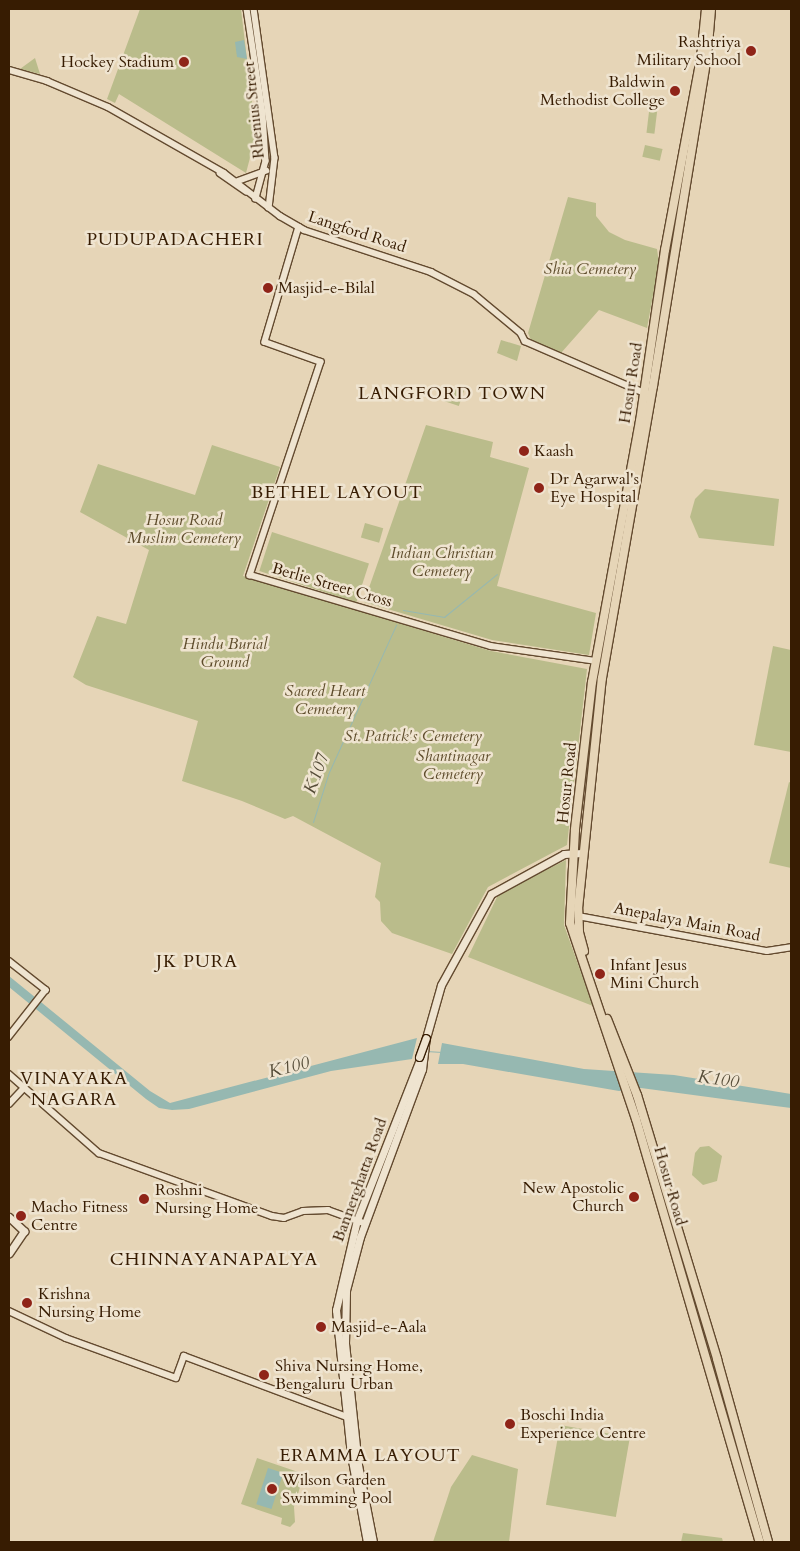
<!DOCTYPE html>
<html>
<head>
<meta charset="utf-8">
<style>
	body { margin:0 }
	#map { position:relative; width:800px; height:1551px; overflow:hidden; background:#e6d5b7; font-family:Cardo,serif }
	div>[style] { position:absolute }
	.green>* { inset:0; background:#babc8b; transform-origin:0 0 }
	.water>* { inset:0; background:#96b8b1; transform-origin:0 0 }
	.stream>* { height:1px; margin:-0.5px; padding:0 0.5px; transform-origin:0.5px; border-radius:0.5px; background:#96b8b1 }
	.roads { filter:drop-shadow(1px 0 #634a2f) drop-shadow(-1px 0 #634a2f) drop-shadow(0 1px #634a2f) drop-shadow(0 -1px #634a2f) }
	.tertiary>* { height:5.5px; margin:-2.75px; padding:0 2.75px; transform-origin:2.75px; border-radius:2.75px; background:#efe4d0 }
	.secondary>* { height:7px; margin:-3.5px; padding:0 3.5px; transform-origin:3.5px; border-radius:3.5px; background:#efe4d0 }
	.primary>* { height:8px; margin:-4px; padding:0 4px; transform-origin:4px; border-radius:4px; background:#e6d5b7 }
	.bridges { filter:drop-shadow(1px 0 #371c02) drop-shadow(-1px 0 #371c02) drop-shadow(0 1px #371c02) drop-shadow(0 -1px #371c02) }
	.secondary-bridge>* { height:7px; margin:-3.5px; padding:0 3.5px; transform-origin:3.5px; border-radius:3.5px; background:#efe4d0 }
	.dots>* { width:14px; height:14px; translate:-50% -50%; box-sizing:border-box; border:2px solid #efe4d0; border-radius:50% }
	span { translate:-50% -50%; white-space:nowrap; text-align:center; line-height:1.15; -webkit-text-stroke:5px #efe4d0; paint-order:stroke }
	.poi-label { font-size:16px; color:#371c02 }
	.right { translate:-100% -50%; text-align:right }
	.left { translate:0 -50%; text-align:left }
	.street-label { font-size:16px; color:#371c02 }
	.park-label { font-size:16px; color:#5e4c2b; font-style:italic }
	.neighbourhood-label { font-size:18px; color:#371c02; letter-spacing:1px }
	.water-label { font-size:18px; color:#544b37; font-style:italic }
	.frame { position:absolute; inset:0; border:10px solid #371c02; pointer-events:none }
</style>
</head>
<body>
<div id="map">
	<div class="green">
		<i style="clip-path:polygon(140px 9px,241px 9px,256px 135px,246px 173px,119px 94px,115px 103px,107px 99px)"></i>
		<i style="clip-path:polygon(35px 58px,40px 74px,20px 69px)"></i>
		<i style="left:650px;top:104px;width:8px;height:29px;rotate:7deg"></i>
		<i style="left:645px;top:145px;width:18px;height:12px;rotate:13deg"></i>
		<i style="clip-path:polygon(568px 197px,596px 203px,596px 216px,609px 232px,625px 240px,657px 249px,659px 263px,647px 328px,599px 310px,561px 353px,531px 340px,528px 333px)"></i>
		<i style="clip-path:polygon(501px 340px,521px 346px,517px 361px,497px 353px)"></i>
		<i style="left:447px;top:385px;width:18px;height:16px;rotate:19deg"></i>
		<i style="clip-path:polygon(426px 425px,493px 442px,490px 457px,529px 468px,497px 586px,596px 613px,589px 655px,492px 640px,364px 602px)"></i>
		<i style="clip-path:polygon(212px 445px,280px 467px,243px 576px,491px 651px,587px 669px,567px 845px,488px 887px,452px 954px,392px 933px,381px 921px,380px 902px,375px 897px,381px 863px,293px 816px,285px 819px,242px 801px,182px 781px,198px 721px,86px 685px,73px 677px,97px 616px,126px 624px,149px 550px,80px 512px,98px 464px,195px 495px)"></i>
		<i style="clip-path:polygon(705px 489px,779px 499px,774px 546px,699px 538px,690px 517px,695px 499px)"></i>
		<i style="left:365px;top:523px;width:19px;height:15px;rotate:16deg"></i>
		<i style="left:272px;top:532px;width:102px;height:41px;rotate:18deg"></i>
		<i style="clip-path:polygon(773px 646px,791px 650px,791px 752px,754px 745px)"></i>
		<i style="clip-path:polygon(789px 782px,791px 783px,791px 868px,769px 863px)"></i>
		<i style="clip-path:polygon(566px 860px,564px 925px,593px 1006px,468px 957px,499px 893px)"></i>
		<i style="clip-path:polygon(709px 1146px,722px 1156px,717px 1181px,703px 1185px,692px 1175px,695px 1153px,700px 1147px)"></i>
		<i style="left:560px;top:1425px;width:71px;height:81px;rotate:10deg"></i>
		<i style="clip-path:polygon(472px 1455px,518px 1469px,509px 1542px,433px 1542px,451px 1487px)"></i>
		<i style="clip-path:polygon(257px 1458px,304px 1474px,294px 1507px,295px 1522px,290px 1527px,281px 1524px,282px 1518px,241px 1504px)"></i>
		<i style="clip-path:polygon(683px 1533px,722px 1538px,723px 1542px,681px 1542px)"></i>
	</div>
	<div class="water">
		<i style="clip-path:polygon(244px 40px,247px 59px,237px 57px,235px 42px)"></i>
		<i style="clip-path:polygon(9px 976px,150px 1091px,170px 1103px,417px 1038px,412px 1059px,331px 1071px,189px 1109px,172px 1110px,159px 1108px,146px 1099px,9px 987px)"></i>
		<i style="clip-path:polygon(442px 1043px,584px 1069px,674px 1075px,791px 1094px,791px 1108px,641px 1088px,619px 1091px,463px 1064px,438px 1064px)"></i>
		<i style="left:268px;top:1468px;width:16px;height:38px;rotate:18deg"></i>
	</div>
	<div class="stream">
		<i style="left:403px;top:610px;width:42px;rotate:9.7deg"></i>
		<i style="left:444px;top:617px;width:68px;rotate:-39.1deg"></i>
		<i style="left:313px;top:822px;width:52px;rotate:-72.3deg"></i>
		<i style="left:329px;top:772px;width:162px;rotate:-65.5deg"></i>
		<i style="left:426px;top:1051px;width:16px;rotate:4deg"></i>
	</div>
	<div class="roads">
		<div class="tertiary">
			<i style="left:247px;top:9px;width:106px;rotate:81.3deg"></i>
			<i style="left:263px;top:114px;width:47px;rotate:86.3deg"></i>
			<i style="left:266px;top:161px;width:39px;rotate:105deg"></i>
			<i style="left:254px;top:9px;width:150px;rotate:82deg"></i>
			<i style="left:275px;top:158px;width:50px;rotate:96.8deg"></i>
			<i style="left:9px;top:70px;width:40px;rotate:16deg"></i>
			<i style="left:47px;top:81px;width:66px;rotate:23.1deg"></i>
			<i style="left:108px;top:107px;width:133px;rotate:29.6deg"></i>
			<i style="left:224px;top:173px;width:71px;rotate:37.5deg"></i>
			<i style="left:280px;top:216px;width:28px;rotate:30deg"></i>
			<i style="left:304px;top:230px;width:134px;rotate:18.3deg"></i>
			<i style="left:431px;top:272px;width:48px;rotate:27.1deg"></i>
			<i style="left:474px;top:294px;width:61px;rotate:39.7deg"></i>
			<i style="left:521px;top:333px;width:9px;rotate:63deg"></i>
			<i style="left:525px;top:341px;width:133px;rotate:23.5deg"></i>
			<i style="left:220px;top:173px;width:32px;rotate:35deg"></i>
			<i style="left:238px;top:181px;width:30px;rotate:-20deg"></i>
			<i style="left:299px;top:227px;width:120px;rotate:106.5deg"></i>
			<i style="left:265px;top:342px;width:59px;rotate:19.7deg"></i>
			<i style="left:321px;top:362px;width:225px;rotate:108.4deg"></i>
			<i style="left:250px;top:575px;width:251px;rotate:16.4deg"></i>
			<i style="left:491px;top:646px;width:106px;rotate:8.1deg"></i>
			<i style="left:578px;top:916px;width:192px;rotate:10.5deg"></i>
			<i style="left:767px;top:951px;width:24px;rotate:-9deg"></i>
			<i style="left:9px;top:961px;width:47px;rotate:38.1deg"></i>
			<i style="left:46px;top:990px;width:60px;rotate:128.2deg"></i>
			<i style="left:9px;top:1074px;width:120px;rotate:41.3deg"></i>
			<i style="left:99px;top:1153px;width:184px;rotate:20deg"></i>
			<i style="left:272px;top:1216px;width:12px;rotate:9deg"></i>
			<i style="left:284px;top:1218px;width:20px;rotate:-20deg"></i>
			<i style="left:303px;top:1211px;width:25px;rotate:-2deg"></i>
			<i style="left:328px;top:1210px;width:38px;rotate:20deg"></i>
			<i style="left:9px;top:1104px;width:22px;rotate:-47deg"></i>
			<i style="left:9px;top:1311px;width:63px;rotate:25.3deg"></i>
			<i style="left:66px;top:1338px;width:117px;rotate:20deg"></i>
			<i style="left:176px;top:1378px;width:23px;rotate:-70deg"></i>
			<i style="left:184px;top:1356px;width:177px;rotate:20.5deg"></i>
		</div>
		<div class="secondary">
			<i style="left:9px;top:1217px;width:21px;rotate:43deg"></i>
			<i style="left:24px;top:1231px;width:27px;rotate:124deg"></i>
			<i style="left:367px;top:1542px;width:88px;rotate:-100.4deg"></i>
			<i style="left:351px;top:1455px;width:146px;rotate:-95.9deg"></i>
			<i style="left:336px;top:1310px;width:92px;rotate:-76.9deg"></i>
			<i style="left:357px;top:1220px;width:175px;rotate:-68.6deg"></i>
			<i style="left:373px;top:1542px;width:78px;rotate:-101deg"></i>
			<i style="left:358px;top:1465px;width:122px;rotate:-96.1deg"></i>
			<i style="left:345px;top:1344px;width:54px;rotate:-88.9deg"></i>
			<i style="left:346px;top:1290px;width:55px;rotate:-75.2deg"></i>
			<i style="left:360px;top:1237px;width:179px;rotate:-69.7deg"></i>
			<i style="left:422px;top:1069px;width:31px;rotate:-83deg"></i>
			<i style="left:426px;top:1038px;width:55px;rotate:-74.2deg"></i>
			<i style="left:441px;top:985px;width:104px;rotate:-61.2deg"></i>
			<i style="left:491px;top:894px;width:83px;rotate:-28.7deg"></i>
			<i style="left:564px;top:854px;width:18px;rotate:-3deg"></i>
		</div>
		<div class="primary">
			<i style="left:706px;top:9px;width:49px;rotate:95.8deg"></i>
			<i style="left:701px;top:58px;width:195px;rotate:100.6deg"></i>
			<i style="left:665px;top:250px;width:173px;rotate:98.3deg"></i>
			<i style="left:640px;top:421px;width:265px;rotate:100.4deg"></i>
			<i style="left:592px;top:682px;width:149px;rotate:96.6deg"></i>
			<i style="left:575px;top:830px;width:93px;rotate:93.1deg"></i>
			<i style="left:570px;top:923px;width:207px;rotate:71.4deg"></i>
			<i style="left:636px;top:1119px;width:441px;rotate:73.7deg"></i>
			<i style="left:584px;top:951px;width:20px;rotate:-105deg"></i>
			<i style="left:579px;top:932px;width:23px;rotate:-92deg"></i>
			<i style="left:578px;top:909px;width:232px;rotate:-84.1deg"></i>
			<i style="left:602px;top:678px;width:296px;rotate:-80.1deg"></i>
			<i style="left:653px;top:386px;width:333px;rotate:-80.7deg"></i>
			<i style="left:707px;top:57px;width:48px;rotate:-85.2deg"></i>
			<i style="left:607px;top:1019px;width:82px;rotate:68.5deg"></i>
			<i style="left:637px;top:1095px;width:276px;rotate:73.1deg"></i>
			<i style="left:717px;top:1359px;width:190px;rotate:74.4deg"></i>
		</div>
	</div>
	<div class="bridges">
		<div class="secondary-bridge">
			<i style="left:419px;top:1057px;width:20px;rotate:-70deg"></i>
		</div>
	</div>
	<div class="dots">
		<i style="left:751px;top:51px;background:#8f2418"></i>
		<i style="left:184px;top:62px;background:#8f2418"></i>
		<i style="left:675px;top:91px;background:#8f2418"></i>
		<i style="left:268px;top:288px;background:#8f2418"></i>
		<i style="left:524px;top:451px;background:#8f2418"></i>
		<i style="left:539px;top:488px;background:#8f2418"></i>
		<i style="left:600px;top:974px;background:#8f2418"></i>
		<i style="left:634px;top:1197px;background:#8f2418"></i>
		<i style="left:144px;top:1199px;background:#8f2418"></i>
		<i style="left:21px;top:1216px;background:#8f2418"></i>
		<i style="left:27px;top:1303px;background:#8f2418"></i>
		<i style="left:321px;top:1327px;background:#8f2418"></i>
		<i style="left:264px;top:1375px;background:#8f2418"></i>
		<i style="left:510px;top:1424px;background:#8f2418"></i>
		<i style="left:272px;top:1489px;background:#8f2418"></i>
	</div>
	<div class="poi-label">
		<span class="right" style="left:741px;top:51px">Rashtriya<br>Military School</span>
		<span class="right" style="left:174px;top:62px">Hockey Stadium</span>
		<span class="right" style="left:665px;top:91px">Baldwin<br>Methodist College</span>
		<span class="left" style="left:278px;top:288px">Masjid-e-Bilal</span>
		<span class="left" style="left:534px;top:451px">Kaash</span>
		<span class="left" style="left:550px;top:488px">Dr Agarwal's<br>Eye Hospital</span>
		<span class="left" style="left:610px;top:974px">Infant Jesus<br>Mini Church</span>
		<span class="right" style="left:624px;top:1197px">New Apostolic<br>Church</span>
		<span class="left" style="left:155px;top:1199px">Roshni<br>Nursing Home</span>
		<span class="left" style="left:31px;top:1216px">Macho Fitness<br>Centre</span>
		<span class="left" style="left:38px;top:1303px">Krishna<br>Nursing Home</span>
		<span class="left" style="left:331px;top:1327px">Masjid-e-Aala</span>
		<span class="left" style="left:275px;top:1375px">Shiva Nursing Home,<br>Bengaluru Urban</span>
		<span class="left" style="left:520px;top:1424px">Boschi India<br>Experience Centre</span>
		<span class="left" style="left:282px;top:1489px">Wilson Garden<br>Swimming Pool</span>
	</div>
	<div class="street-label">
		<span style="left:254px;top:110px;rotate:-96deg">Rhenius Street</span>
		<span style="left:357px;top:232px;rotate:18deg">Langford Road</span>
		<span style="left:631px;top:383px;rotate:-81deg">Hosur Road</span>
		<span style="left:332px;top:585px;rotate:16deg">Berlie Street Cross</span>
		<span style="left:567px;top:783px;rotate:-84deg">Hosur Road</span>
		<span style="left:687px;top:922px;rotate:11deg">Anepalaya Main Road</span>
		<span style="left:360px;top:1180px;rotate:-70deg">Bannerghatta Road</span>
		<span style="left:670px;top:1186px;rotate:74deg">Hosur Road</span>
	</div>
	<div class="park-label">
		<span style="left:590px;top:269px">Shia Cemetery</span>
		<span style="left:184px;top:529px">Hosur Road<br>Muslim Cemetery</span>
		<span style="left:442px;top:562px">Indian Christian<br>Cemetery</span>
		<span style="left:225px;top:653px">Hindu Burial<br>Ground</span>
		<span style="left:325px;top:700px">Sacred Heart<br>Cemetery</span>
		<span style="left:413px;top:736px">St. Patrick's Cemetery</span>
		<span style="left:453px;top:765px">Shantinagar<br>Cemetery</span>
	</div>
	<div class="neighbourhood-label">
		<span style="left:175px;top:240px">PUDUPADACHERI</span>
		<span style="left:452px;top:394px">LANGFORD TOWN</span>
		<span style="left:337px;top:493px">BETHEL LAYOUT</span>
		<span style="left:197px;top:962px">JK PURA</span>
		<span style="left:74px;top:1090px">VINAYAKA<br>NAGARA</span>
		<span style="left:214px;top:1260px">CHINNAYANAPALYA</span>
		<span style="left:370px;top:1456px">ERAMMA LAYOUT</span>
	</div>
	<div class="water-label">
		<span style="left:317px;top:774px;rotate:-70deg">K107</span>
		<span style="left:289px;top:1068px;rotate:-14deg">K100</span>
		<span style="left:718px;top:1080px;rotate:8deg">K100</span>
	</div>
	<div class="frame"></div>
</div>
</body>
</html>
